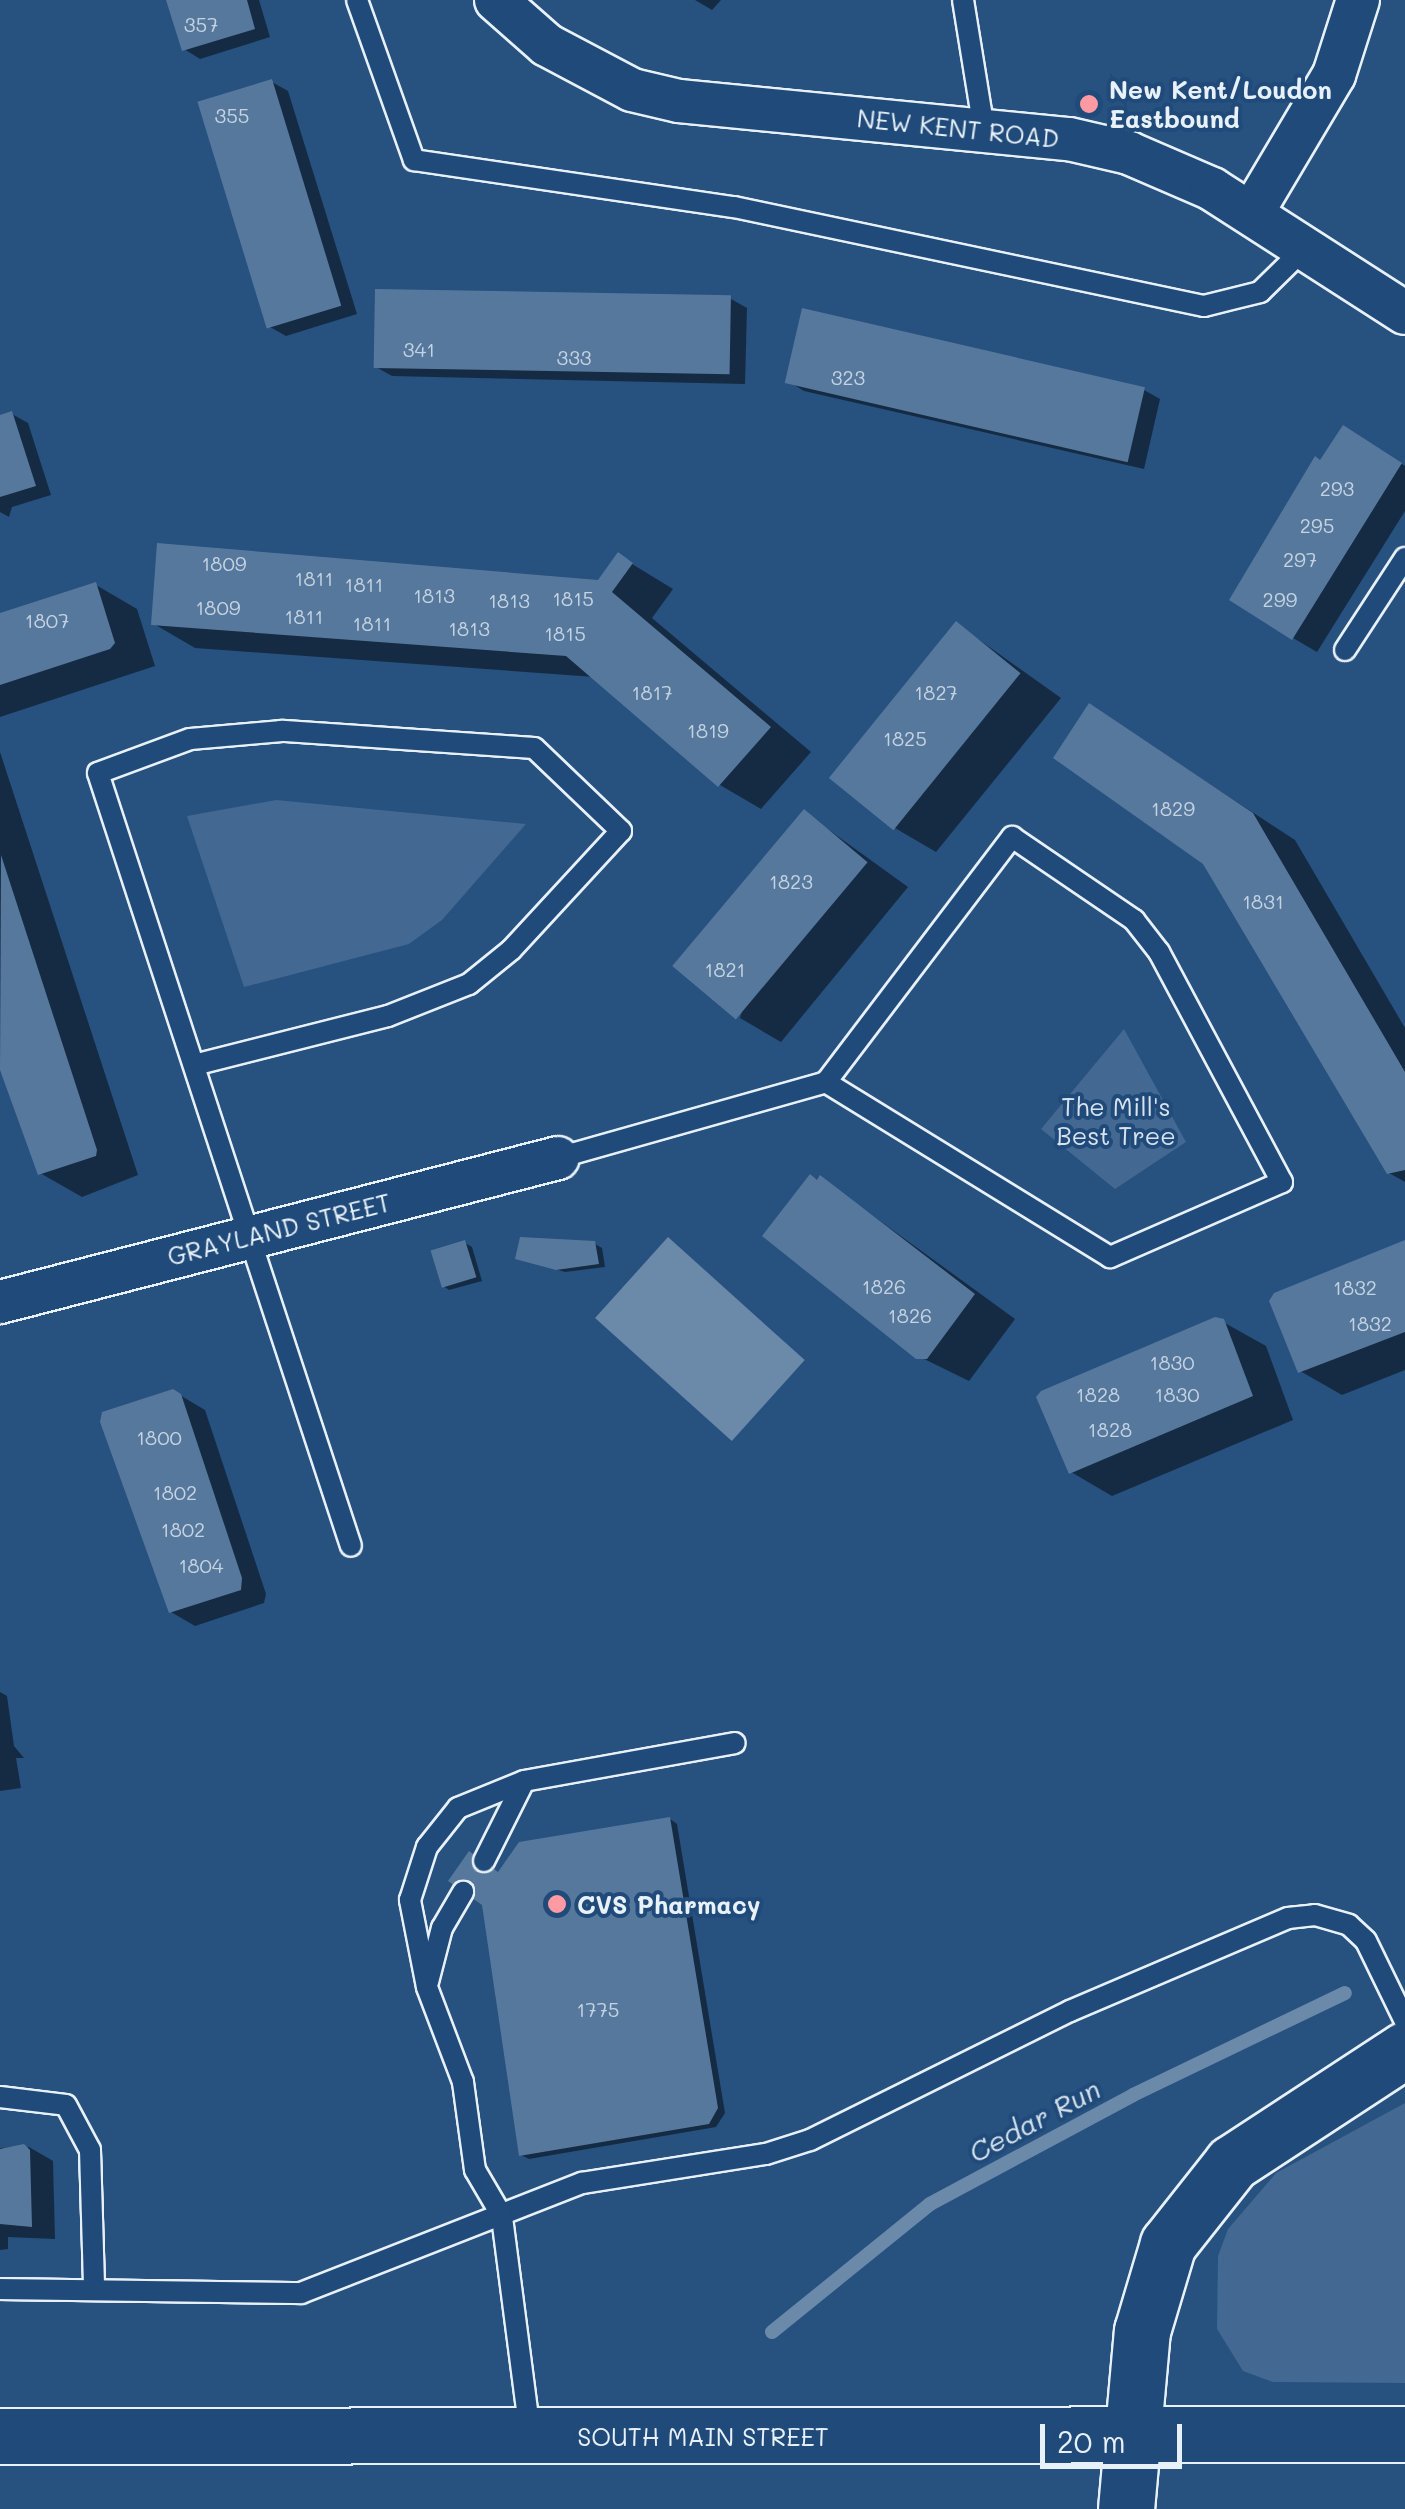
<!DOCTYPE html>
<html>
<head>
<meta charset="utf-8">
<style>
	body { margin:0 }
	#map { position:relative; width:1405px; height:2509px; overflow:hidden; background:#27517f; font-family:Mali,sans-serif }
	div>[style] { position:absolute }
	.green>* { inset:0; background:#436891 }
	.water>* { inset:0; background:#6b8aaa; transform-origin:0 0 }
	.shadow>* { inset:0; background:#0007 }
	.stream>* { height:14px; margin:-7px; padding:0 7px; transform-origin:7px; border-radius:7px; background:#6b8aaa }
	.building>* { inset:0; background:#57789d; transform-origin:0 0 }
	.roads { filter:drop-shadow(2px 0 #e8f1f8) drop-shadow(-2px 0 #e8f1f8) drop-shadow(0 2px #e8f1f8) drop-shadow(0 -2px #e8f1f8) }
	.lane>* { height:20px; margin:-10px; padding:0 10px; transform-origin:10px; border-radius:10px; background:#1f4a7a }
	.street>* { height:42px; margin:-21px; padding:0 21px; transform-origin:21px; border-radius:21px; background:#1f4a7a }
	.secondary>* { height:55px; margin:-27.5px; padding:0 27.5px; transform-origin:27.5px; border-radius:27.5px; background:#1f4a7a }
	.primary>* { height:55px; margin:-27.5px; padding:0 27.5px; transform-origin:27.5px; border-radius:27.5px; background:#1f4a7a }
	.dots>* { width:28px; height:28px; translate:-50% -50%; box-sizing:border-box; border:5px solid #1f4a7a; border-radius:50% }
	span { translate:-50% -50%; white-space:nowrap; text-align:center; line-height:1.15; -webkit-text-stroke:8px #1f4a7a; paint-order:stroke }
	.number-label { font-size:20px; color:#c4d3e1 }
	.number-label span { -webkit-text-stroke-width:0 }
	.poi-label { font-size:25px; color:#e8f1f8; font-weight:700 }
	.left { translate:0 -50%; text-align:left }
	.street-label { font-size:25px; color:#e8f1f8 }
	.park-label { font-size:25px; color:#d8e3ee }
	.water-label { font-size:28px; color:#d5e2ec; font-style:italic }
	.scale { position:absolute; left:1040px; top:2424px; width:142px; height:45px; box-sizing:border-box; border:5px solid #e8f1f8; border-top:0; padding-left:12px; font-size:30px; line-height:35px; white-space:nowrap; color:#e8f1f8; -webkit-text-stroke:8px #1f4a7a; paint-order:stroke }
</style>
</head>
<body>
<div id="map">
	<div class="green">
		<i style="clip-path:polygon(276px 800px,526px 824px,442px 920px,409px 944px,244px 987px,187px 816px)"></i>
		<i style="clip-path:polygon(1124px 1029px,1186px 1142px,1115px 1189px,1041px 1129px)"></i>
		<i style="clip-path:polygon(1405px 2103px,1405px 2383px,1273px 2382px,1243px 2371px,1217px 2329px,1218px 2256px,1228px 2229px,1276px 2173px)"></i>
	</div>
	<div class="water">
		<i style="left:668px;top:1237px;width:184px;height:109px;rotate:42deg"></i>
	</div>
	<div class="shadow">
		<i style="clip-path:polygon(169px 0,259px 0,270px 37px,200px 59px,184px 49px)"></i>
		<i style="clip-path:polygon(695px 0,721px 0,712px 10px)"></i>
		<i style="clip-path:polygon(272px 82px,288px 91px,357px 314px,286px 336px,270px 327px)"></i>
		<i style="clip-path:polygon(731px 299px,747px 308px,745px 384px,392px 376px,376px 367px)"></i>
		<i style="clip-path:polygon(788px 381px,1144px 390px,1160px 399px,1144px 469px,804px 391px)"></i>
		<i style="clip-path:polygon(12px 414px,28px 423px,51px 495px,12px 507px,9px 517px,0 512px,0 418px)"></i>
		<i style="clip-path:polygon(1368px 442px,1405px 466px,1405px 511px,1317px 652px,1293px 638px,1322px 463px)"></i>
		<i style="clip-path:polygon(619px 556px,673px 589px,652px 618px,811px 752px,761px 809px,720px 785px,595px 677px,195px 648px,154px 624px,599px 583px)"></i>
		<i style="clip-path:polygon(96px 585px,137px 609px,155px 666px,0 717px,0 616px)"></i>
		<i style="clip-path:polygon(957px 624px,1061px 698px,936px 852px,895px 828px)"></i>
		<i style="clip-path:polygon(1090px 706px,1295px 840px,1405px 1028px,1405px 1182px,1389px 1173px,1205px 862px)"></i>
		<i style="clip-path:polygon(0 752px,138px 1175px,82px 1197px,40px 1173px,0 1053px)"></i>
		<i style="clip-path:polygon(804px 812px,908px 887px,781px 1042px,740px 1018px)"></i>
		<i style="clip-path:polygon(821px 1178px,1015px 1319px,969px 1381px,918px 1356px)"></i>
		<i style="clip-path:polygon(465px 1243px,472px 1247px,482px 1281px,449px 1290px,442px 1285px)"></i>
		<i style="clip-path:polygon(595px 1244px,602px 1248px,605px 1267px,565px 1272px,518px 1258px)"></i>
		<i style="clip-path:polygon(1405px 1244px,1405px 1370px,1342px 1395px,1300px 1371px)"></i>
		<i style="clip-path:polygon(1223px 1322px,1266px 1346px,1293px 1420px,1112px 1496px,1071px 1472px)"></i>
		<i style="clip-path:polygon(173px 1391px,205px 1410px,266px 1594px,264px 1603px,195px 1626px,171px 1612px)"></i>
		<i style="clip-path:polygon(0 1692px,7px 1696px,14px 1746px,24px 1758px,16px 1758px,21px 1788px,0 1791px)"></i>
		<i style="clip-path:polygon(670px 1819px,677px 1824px,725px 2113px,716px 2127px,529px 2159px,521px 2155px,499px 1874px)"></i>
		<i style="clip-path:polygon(29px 2147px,53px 2161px,55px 2239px,8px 2237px,8px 2249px,0 2250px,0 2148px)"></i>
	</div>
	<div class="stream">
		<i style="left:772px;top:2332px;width:203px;rotate:-39deg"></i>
		<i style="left:930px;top:2204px;width:230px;rotate:-28.2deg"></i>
		<i style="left:1133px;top:2095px;width:235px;rotate:-25.7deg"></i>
	</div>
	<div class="building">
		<i style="clip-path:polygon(166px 0,247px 0,255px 29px,182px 51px)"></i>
		<i style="left:272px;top:79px;width:237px;height:78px;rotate:73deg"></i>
		<i style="left:375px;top:289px;width:356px;height:79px;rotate:1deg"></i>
		<i style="left:802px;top:308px;width:352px;height:77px;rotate:13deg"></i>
		<i style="clip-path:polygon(12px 411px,36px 486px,0 497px,0 415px)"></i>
		<i style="clip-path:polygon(1343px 425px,1402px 463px,1292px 640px,1229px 600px,1315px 456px,1320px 460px)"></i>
		<i style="clip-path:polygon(157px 543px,598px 580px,618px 552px,633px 563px,612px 592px,771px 727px,718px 787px,566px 656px,151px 625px)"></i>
		<i style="clip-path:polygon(96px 582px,115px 643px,110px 649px,0 685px,0 613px)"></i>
		<i style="left:956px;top:621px;width:83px;height:202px;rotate:39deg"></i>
		<i style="clip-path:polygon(1089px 703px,1253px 813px,1405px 1072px,1405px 1170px,1387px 1174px,1203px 864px,1053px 758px)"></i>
		<i style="left:804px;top:809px;width:83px;height:205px;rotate:40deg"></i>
		<i style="clip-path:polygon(1px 855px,97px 1150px,96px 1156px,38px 1175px,0 1070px)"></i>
		<i style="clip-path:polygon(810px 1174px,817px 1180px,820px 1175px,975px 1294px,927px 1359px,916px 1359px,762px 1236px)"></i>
		<i style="clip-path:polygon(520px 1237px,595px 1241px,599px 1264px,556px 1270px,515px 1259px)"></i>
		<i style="left:465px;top:1240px;width:39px;height:36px;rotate:73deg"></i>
		<i style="clip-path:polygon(1405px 1240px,1405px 1332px,1298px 1373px,1269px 1301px,1274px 1293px)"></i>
		<i style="clip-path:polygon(1215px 1317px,1224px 1319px,1253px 1396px,1069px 1474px,1036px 1397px,1041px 1391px)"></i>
		<i style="clip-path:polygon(173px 1389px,181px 1394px,242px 1578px,241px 1590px,169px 1613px,100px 1422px,102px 1412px)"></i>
		<i style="clip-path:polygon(670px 1817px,718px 2108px,709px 2124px,519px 2156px,482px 1905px,448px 1881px,469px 1851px,498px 1872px,519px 1842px)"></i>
		<i style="clip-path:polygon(24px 2144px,30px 2150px,32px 2227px,0 2224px,0 2149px)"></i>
	</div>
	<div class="roads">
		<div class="lane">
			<i style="left:357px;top:0;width:170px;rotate:70.4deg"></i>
			<i style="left:414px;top:160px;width:323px;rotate:8.4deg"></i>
			<i style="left:734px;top:207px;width:480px;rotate:11.9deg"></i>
			<i style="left:1204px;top:306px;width:58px;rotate:-14deg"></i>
			<i style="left:1260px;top:292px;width:63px;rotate:-44.4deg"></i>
			<i style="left:963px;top:0;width:131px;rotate:80.8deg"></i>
			<i style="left:1345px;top:650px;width:110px;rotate:-56.9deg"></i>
			<i style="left:194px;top:1065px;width:200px;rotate:-14.2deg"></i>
			<i style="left:388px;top:1016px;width:87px;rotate:-21.6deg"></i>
			<i style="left:469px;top:984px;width:54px;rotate:-39deg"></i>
			<i style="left:511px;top:950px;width:162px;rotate:-47.3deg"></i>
			<i style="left:621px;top:831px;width:120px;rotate:-136.3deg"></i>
			<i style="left:534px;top:748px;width:253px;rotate:-176.1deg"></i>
			<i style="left:282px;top:731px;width:92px;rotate:175deg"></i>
			<i style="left:190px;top:739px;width:98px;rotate:159.7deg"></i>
			<i style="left:98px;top:773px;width:487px;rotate:71.9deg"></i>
			<i style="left:249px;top:1236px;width:326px;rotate:71.8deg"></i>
			<i style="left:558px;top:1158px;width:279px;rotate:-15.8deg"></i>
			<i style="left:826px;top:1082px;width:308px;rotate:-52.8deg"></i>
			<i style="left:1012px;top:837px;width:148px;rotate:34.2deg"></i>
			<i style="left:1134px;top:920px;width:41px;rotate:52deg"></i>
			<i style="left:1159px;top:952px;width:261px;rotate:61.9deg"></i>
			<i style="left:1282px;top:1182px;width:188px;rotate:156.4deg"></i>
			<i style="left:1110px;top:1257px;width:334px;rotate:-148.4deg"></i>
			<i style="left:484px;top:1861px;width:89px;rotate:-63.4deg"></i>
			<i style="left:428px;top:1982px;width:56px;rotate:-75.5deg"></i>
			<i style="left:442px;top:1928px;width:42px;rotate:-59.7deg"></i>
			<i style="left:0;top:2097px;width:66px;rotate:6.9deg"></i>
			<i style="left:66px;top:2105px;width:51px;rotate:61.9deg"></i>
			<i style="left:90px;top:2150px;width:136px;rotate:88.3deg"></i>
			<i style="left:0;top:2289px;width:301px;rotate:0.8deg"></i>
			<i style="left:301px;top:2293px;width:302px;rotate:-21.4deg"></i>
			<i style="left:582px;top:2183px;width:186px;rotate:-9deg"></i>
			<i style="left:766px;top:2154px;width:46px;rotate:-17.7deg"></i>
			<i style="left:810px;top:2140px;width:290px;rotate:-26.4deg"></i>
			<i style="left:1070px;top:2011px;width:237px;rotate:-23.1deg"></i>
			<i style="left:1288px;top:1918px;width:27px;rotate:-6deg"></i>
			<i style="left:1315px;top:1915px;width:35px;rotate:16deg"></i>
			<i style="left:1349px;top:1925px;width:23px;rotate:43deg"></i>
			<i style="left:1366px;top:1941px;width:89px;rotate:64deg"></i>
			<i style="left:530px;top:2433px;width:219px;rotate:-97.4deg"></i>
			<i style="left:502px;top:2216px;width:53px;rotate:-120.4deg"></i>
			<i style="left:475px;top:2170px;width:89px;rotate:-97.8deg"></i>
			<i style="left:463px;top:2082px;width:102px;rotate:-110.8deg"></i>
			<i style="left:427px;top:1987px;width:89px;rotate:-101.1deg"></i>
			<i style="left:410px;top:1900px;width:56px;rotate:-72.2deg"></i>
			<i style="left:427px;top:1847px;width:50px;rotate:-51.5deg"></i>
			<i style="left:458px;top:1808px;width:71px;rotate:-22.2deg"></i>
			<i style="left:524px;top:1781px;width:214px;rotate:-10.2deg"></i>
		</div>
		<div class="street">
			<i style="left:496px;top:0;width:68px;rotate:41.4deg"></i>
			<i style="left:547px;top:45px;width:96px;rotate:27.9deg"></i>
			<i style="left:632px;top:90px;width:48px;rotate:13.2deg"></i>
			<i style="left:679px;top:101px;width:392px;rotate:5.6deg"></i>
			<i style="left:1069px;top:139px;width:62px;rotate:13.1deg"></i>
			<i style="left:1129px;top:153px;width:90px;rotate:23.4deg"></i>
			<i style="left:1212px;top:189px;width:229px;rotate:32.7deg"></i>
			<i style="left:1252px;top:213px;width:161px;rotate:-59.3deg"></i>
			<i style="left:1334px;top:75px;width:79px;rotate:-72.3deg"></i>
			<i style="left:0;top:1302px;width:576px;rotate:-14.47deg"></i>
		</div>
		<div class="secondary">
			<i style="left:1126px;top:2509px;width:179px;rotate:-84.9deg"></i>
			<i style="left:1142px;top:2331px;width:91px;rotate:-73.4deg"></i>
			<i style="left:1168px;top:2244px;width:103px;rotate:-51.7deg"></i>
			<i style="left:1232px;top:2163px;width:207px;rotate:-33.2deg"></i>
		</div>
		<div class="primary">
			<i style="left:0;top:2436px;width:1405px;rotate:-0.08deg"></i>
		</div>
	</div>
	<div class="dots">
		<i style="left:1089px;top:104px;background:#ff9aa2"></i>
		<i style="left:557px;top:1904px;background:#ff9aa2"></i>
	</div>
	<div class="number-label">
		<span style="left:201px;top:24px">357</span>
		<span style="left:232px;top:115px">355</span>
		<span style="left:419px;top:349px">341</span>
		<span style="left:574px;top:357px">333</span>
		<span style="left:848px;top:377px">323</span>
		<span style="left:1337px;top:488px">293</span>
		<span style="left:1317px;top:525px">295</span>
		<span style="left:1300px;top:559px">297</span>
		<span style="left:224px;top:563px">1809</span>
		<span style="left:314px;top:578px">1811</span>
		<span style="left:364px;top:584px">1811</span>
		<span style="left:434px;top:595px">1813</span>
		<span style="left:573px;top:598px">1815</span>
		<span style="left:1280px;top:599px">299</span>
		<span style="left:509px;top:600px">1813</span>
		<span style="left:218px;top:607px">1809</span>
		<span style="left:304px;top:616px">1811</span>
		<span style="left:47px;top:620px">1807</span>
		<span style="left:372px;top:623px">1811</span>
		<span style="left:469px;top:628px">1813</span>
		<span style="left:565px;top:633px">1815</span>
		<span style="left:652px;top:692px">1817</span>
		<span style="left:936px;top:692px">1827</span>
		<span style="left:708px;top:730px">1819</span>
		<span style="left:905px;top:738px">1825</span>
		<span style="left:1173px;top:808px">1829</span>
		<span style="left:791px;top:881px">1823</span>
		<span style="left:1263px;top:901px">1831</span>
		<span style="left:725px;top:969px">1821</span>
		<span style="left:884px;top:1286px">1826</span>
		<span style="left:1355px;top:1287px">1832</span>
		<span style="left:910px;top:1315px">1826</span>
		<span style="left:1370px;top:1323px">1832</span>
		<span style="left:1172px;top:1362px">1830</span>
		<span style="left:1098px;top:1394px">1828</span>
		<span style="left:1177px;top:1394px">1830</span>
		<span style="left:1110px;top:1429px">1828</span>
		<span style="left:159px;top:1437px">1800</span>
		<span style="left:175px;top:1492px">1802</span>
		<span style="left:183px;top:1529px">1802</span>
		<span style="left:201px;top:1565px">1804</span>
		<span style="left:598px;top:2009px">1775</span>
	</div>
	<div class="poi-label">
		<span class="left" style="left:1109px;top:104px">New Kent/Loudon<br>Eastbound</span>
		<span class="left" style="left:577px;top:1904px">CVS Pharmacy</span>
	</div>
	<div class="street-label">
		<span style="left:958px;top:128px;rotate:6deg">NEW KENT ROAD</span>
		<span style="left:279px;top:1229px;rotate:-14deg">GRAYLAND STREET</span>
		<span style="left:703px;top:2436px">SOUTH MAIN STREET</span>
	</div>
	<div class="park-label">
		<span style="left:1116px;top:1121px">The Mill's<br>Best Tree</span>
	</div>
	<div class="water-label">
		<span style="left:1034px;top:2120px;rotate:-28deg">Cedar Run</span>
	</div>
	<div class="scale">20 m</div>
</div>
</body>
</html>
